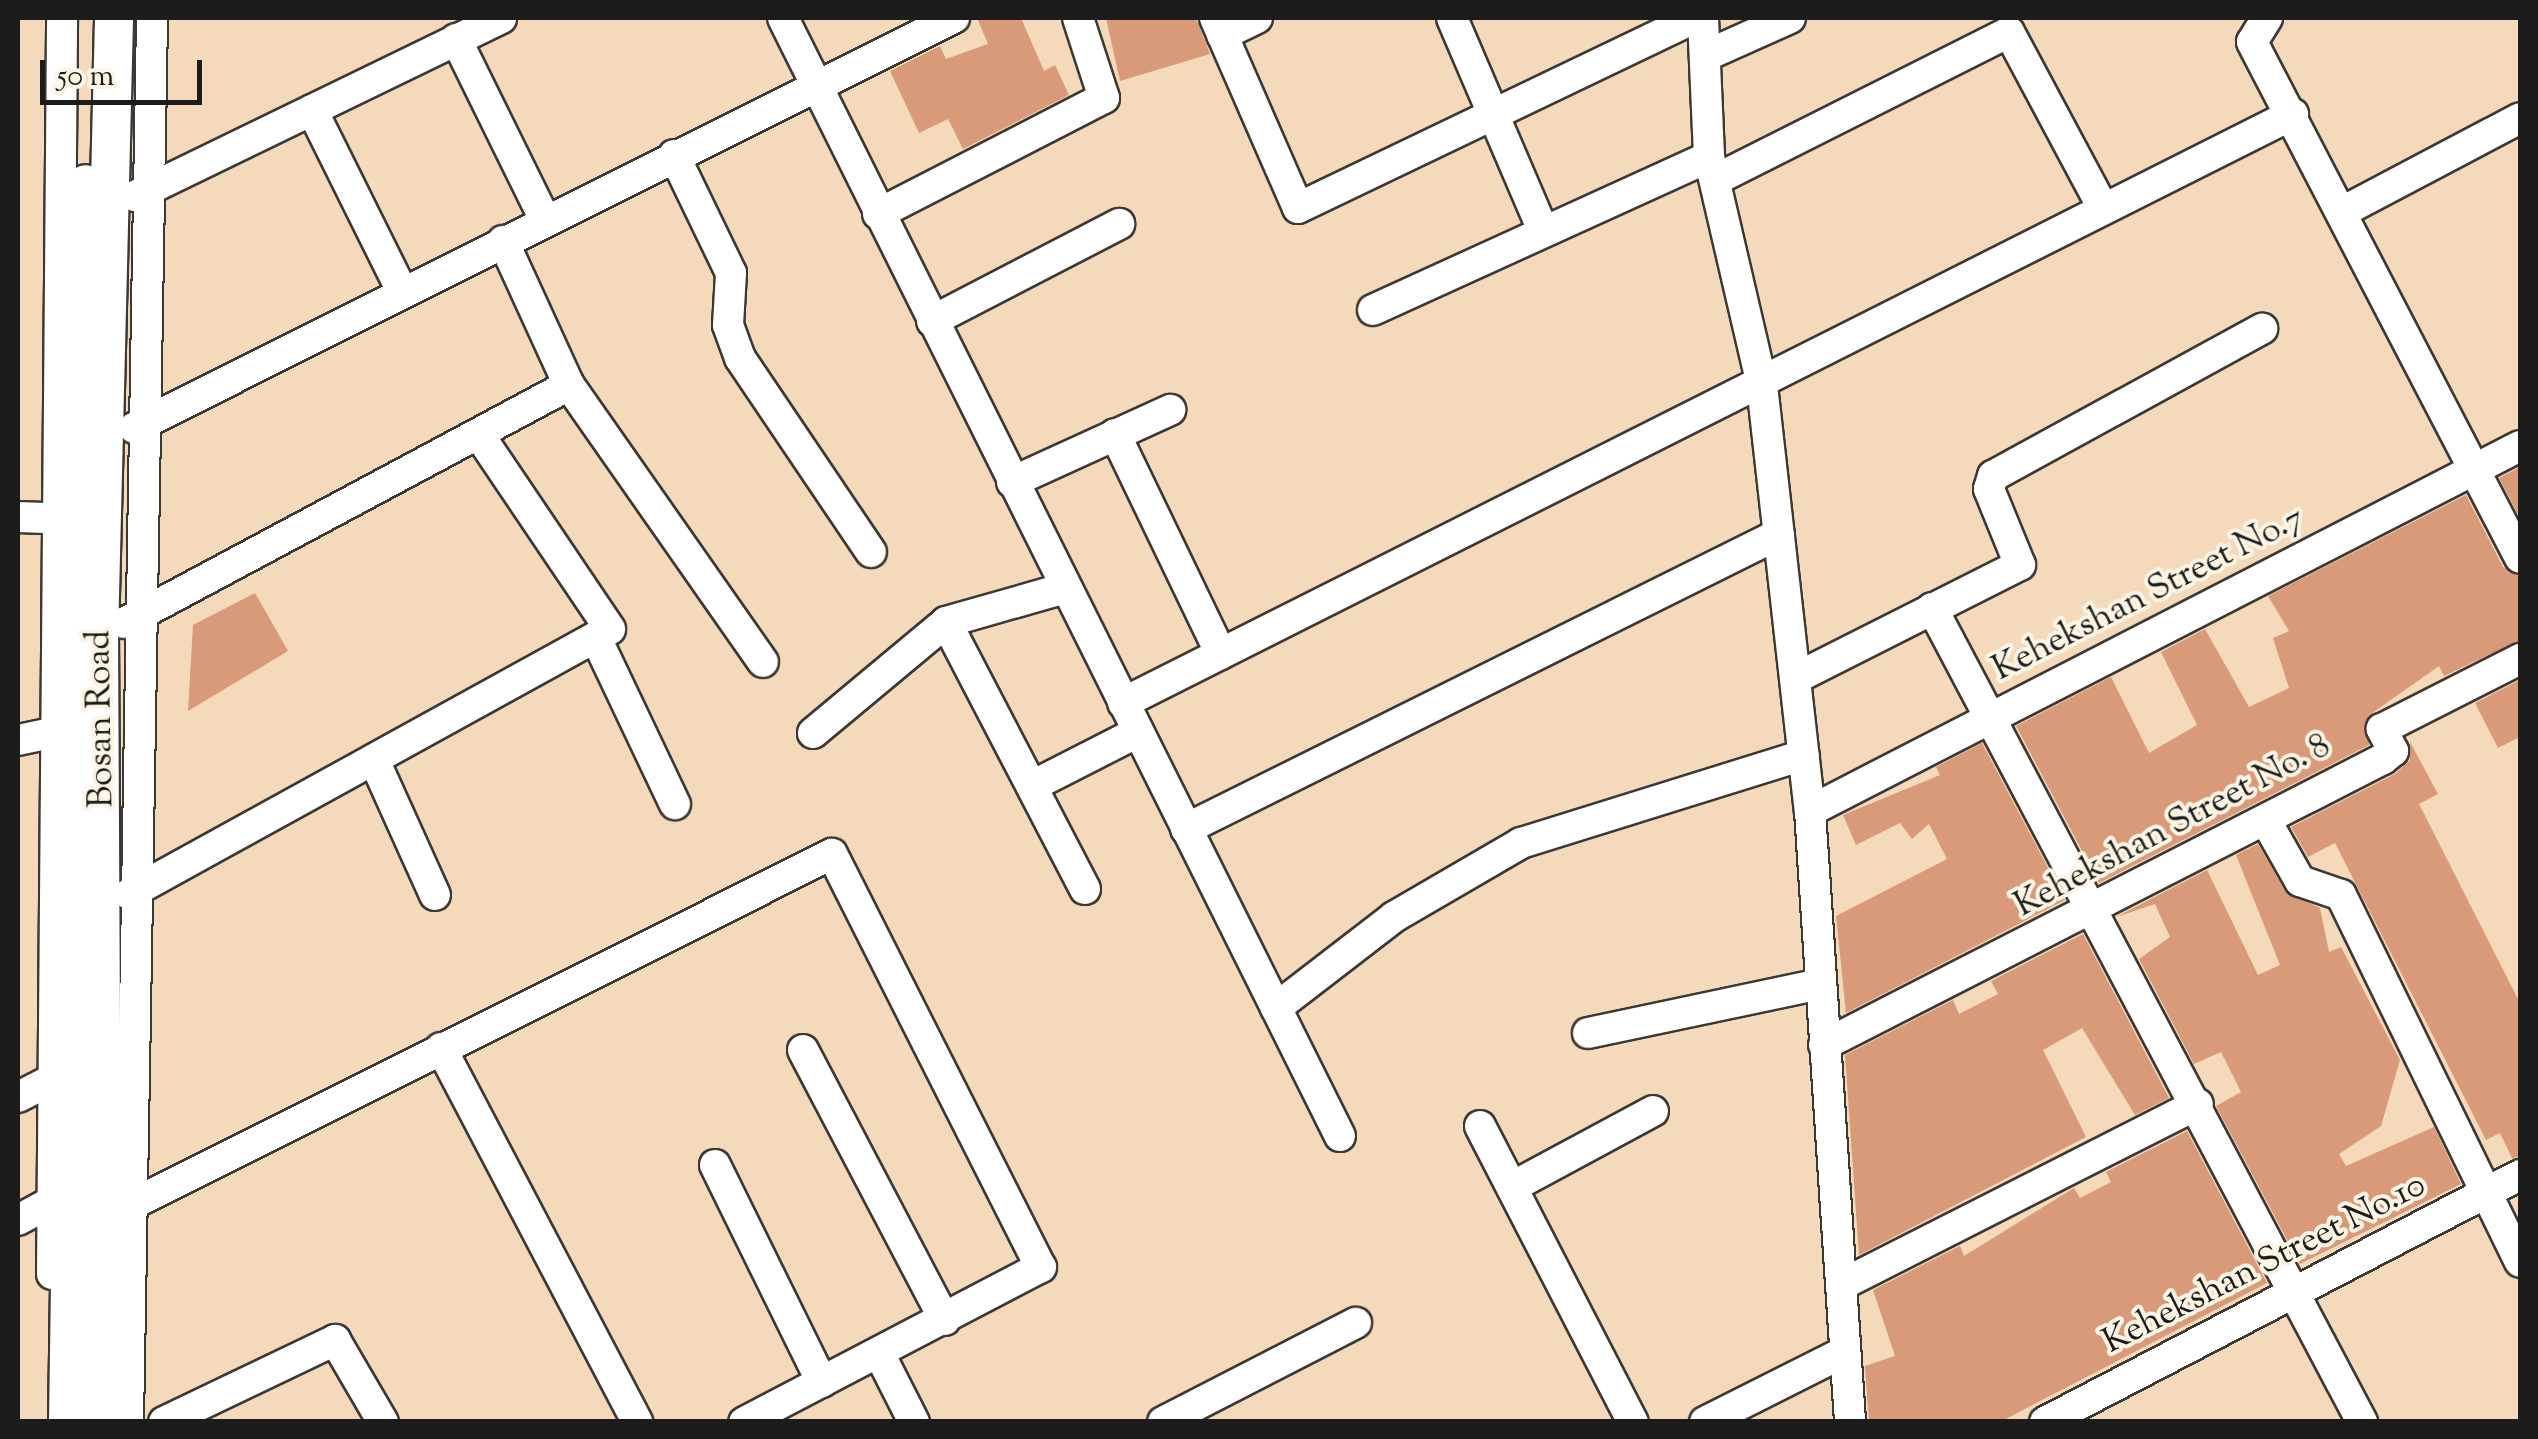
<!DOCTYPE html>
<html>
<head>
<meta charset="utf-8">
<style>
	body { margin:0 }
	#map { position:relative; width:2538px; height:1439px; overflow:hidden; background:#f4d9bb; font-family:"Sorts Mill Goudy",serif }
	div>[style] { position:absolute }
	.building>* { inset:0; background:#d99a79 }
	.roads { filter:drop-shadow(2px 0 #3c3834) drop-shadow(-2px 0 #3c3834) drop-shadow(0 2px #3c3834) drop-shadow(0 -2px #3c3834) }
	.minor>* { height:30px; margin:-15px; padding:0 15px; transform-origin:15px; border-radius:15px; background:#fff }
	.major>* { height:38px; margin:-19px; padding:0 19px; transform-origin:19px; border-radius:19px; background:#fff }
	span { translate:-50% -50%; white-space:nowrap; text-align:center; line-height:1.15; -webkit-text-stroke:8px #fcf5e5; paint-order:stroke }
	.street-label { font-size:35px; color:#1c1c1c }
	.frame { position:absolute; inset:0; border:20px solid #1c1c1c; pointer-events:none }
	.scale { position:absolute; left:40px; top:60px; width:162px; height:45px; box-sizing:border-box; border:5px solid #1c1c1c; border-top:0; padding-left:12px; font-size:30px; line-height:35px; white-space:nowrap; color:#1c1c1c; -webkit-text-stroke:8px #fcf5e5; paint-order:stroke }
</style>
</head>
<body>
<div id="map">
	<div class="building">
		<i style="clip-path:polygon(977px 18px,1021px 18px,1044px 71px,1055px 65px,1069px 95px,963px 149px,948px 119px,919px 133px,890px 71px,940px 46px,946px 59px,988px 44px)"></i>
		<i style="clip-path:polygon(1106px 18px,1196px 18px,1210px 54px,1120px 81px)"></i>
		<i style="clip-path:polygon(2520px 467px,2520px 518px,2499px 478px)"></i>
		<i style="clip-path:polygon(2466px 495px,2503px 567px,2520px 577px,2520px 640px,2444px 676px,2439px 666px,2368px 716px,2369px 745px,2099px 883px,2016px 726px,2111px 677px,2149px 753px,2197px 725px,2161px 652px,2205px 629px,2249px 707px,2289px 688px,2273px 638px,2289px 631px,2268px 596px)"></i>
		<i style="clip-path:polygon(255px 593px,288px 651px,188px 711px,193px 625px)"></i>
		<i style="clip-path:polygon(2520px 680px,2520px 737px,2498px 748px,2475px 703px)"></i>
		<i style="clip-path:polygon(2410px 742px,2438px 794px,2419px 804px,2520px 1003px,2520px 1156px,2512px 1158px,2500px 1133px,2486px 1140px,2335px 843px,2308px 857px,2291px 827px,2395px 774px,2410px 760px)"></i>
		<i style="clip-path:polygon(1982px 743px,2065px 900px,1846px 1013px,1836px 916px,1947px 859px,1929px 824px,1912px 839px,1900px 823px,1856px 845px,1843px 815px,1940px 775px,1936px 767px)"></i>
		<i style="clip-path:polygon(2258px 844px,2285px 891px,2320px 908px,2329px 952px,2341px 947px,2400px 1060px,2381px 1126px,2339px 1154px,2346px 1166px,2434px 1127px,2461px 1184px,2300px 1264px,2216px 1106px,2241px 1092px,2221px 1052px,2194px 1064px,2139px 959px,2170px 937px,2155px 904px,2116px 917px,2207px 870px,2258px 975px,2280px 965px,2236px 855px)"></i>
		<i style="clip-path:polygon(2083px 934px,2169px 1098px,2135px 1115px,2082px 1028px,2043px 1050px,2086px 1137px,1859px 1255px,1845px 1055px,1953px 1000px,1959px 1014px,1998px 994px,1991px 981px)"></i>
		<i style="clip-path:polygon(2187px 1131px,2267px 1283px,2000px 1422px,1869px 1422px,1865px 1366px,1895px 1356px,1873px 1290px,1960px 1246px,1964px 1256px,2074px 1188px,2080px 1198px,2111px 1182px,2106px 1172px)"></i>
	</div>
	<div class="roads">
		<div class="minor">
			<i style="left:783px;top:18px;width:1249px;rotate:63.52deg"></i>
			<i style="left:1215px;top:18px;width:207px;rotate:66.4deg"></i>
			<i style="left:1298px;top:208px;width:439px;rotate:-25.6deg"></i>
			<i style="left:1452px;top:18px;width:231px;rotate:66.8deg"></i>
			<i style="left:1703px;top:18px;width:139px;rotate:87.5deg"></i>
			<i style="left:1709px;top:157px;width:234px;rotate:76.9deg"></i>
			<i style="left:1762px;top:385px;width:429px;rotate:83.6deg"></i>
			<i style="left:1810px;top:811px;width:612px;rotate:86.25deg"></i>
			<i style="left:2267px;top:18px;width:28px;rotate:122deg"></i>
			<i style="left:2252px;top:42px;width:581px;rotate:62.55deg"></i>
			<i style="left:1222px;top:35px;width:39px;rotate:-26deg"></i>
			<i style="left:456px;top:39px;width:202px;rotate:63.8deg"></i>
			<i style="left:1705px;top:56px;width:93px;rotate:-24.1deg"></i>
			<i style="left:312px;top:110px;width:202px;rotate:63.6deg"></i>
			<i style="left:674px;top:155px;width:131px;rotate:64.2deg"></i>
			<i style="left:731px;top:273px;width:52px;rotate:93.3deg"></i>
			<i style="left:728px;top:325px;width:35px;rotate:70deg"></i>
			<i style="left:740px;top:358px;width:234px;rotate:56deg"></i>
			<i style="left:1715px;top:180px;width:329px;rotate:-26.7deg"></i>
			<i style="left:2009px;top:32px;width:197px;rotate:61.9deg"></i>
			<i style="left:135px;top:196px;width:407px;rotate:-25.9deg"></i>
			<i style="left:2342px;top:212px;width:201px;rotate:-27.8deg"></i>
			<i style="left:878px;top:214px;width:254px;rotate:-27.2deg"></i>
			<i style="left:1104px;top:98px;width:84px;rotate:-108deg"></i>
			<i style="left:503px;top:241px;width:158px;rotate:65.4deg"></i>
			<i style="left:569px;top:385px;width:338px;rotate:55deg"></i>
			<i style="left:1373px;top:310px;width:369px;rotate:-24.5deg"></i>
			<i style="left:932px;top:321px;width:211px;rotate:-27.4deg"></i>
			<i style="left:134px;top:428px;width:917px;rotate:-26.57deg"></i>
			<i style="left:1115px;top:434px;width:244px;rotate:64.3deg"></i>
			<i style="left:1012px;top:482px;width:174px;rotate:-24.5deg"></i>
			<i style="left:18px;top:517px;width:54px;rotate:2.1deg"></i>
			<i style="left:1932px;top:608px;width:921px;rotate:62.15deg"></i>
			<i style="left:946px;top:622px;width:301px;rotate:62.5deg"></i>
			<i style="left:124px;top:623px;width:505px;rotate:-28.14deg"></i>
			<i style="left:596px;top:638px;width:184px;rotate:64.6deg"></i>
			<i style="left:1796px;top:678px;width:251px;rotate:-26.8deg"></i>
			<i style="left:2020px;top:565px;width:82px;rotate:-112.2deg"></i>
			<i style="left:1989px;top:489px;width:14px;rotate:-73deg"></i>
			<i style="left:1993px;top:476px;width:307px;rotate:-28.7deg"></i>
			<i style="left:1123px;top:703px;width:1310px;rotate:-26.72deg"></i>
			<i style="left:813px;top:733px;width:173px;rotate:-39.8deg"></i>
			<i style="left:946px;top:622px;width:124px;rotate:-15.9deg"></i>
			<i style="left:18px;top:740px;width:40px;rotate:-12deg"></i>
			<i style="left:374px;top:760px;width:148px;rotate:65.7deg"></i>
			<i style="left:1032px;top:786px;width:119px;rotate:-27deg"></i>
			<i style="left:1810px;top:811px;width:798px;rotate:-27.21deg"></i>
			<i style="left:2266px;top:821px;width:69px;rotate:60.5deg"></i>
			<i style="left:2300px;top:881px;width:43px;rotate:18.9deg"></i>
			<i style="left:2341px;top:895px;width:408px;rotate:64deg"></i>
			<i style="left:1186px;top:829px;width:662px;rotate:-26.45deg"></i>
			<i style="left:129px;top:894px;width:549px;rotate:-28.85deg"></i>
			<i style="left:610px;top:629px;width:230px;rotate:-124deg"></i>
			<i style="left:1276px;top:1008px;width:149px;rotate:-37.6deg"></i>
			<i style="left:1394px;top:917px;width:147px;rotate:-30.2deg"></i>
			<i style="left:1521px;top:843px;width:296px;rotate:-17.3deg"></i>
			<i style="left:1588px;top:1033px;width:237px;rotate:-11.9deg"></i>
			<i style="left:1824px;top:1045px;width:628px;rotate:-27.1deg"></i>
			<i style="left:2383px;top:759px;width:13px;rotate:-39deg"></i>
			<i style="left:2393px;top:751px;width:25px;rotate:-117deg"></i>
			<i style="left:2382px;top:729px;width:155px;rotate:-26.9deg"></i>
			<i style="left:441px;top:1048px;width:422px;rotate:62.3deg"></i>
			<i style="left:803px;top:1050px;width:305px;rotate:62.3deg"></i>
			<i style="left:18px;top:1097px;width:53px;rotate:-27.1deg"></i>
			<i style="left:1480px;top:1126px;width:333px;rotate:62.7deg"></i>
			<i style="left:715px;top:1165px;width:242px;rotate:63.8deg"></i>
			<i style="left:1512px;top:1187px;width:160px;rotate:-28.3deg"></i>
			<i style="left:105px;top:1218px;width:813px;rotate:-26.6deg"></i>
			<i style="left:832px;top:854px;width:463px;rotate:63.2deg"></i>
			<i style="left:1041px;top:1267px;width:335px;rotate:152.4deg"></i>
			<i style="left:18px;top:1220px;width:55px;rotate:-28.4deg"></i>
			<i style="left:52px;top:1274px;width:1256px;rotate:-89.54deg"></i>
			<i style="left:1841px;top:1285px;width:400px;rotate:-26.9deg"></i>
			<i style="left:879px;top:1353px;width:77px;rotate:63.1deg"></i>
			<i style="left:128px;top:1422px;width:1404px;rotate:-89.02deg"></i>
			<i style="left:164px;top:1422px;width:190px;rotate:-25.6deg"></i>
			<i style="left:335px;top:1340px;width:95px;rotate:59.7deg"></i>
			<i style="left:1163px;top:1422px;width:217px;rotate:-27.2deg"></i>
			<i style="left:1705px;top:1422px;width:156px;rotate:-26.7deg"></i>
			<i style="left:2045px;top:1422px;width:535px;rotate:-27.47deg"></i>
		</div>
		<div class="major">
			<i style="left:68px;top:1422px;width:1238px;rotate:-89.17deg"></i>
			<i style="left:103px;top:1422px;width:785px;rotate:-90.29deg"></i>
			<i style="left:99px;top:637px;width:619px;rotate:-88.61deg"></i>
		</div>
	</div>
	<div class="street-label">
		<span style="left:2149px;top:595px;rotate:-27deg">Kehekshan Street No.7</span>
		<span style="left:102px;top:719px;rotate:-91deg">Bosan Road</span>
		<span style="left:2173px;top:827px;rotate:-28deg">Kehekshan Street No. 8</span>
		<span style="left:2265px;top:1265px;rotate:-27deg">Kehekshan Street No.10</span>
	</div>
	<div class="frame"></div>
	<div class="scale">50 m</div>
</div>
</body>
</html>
